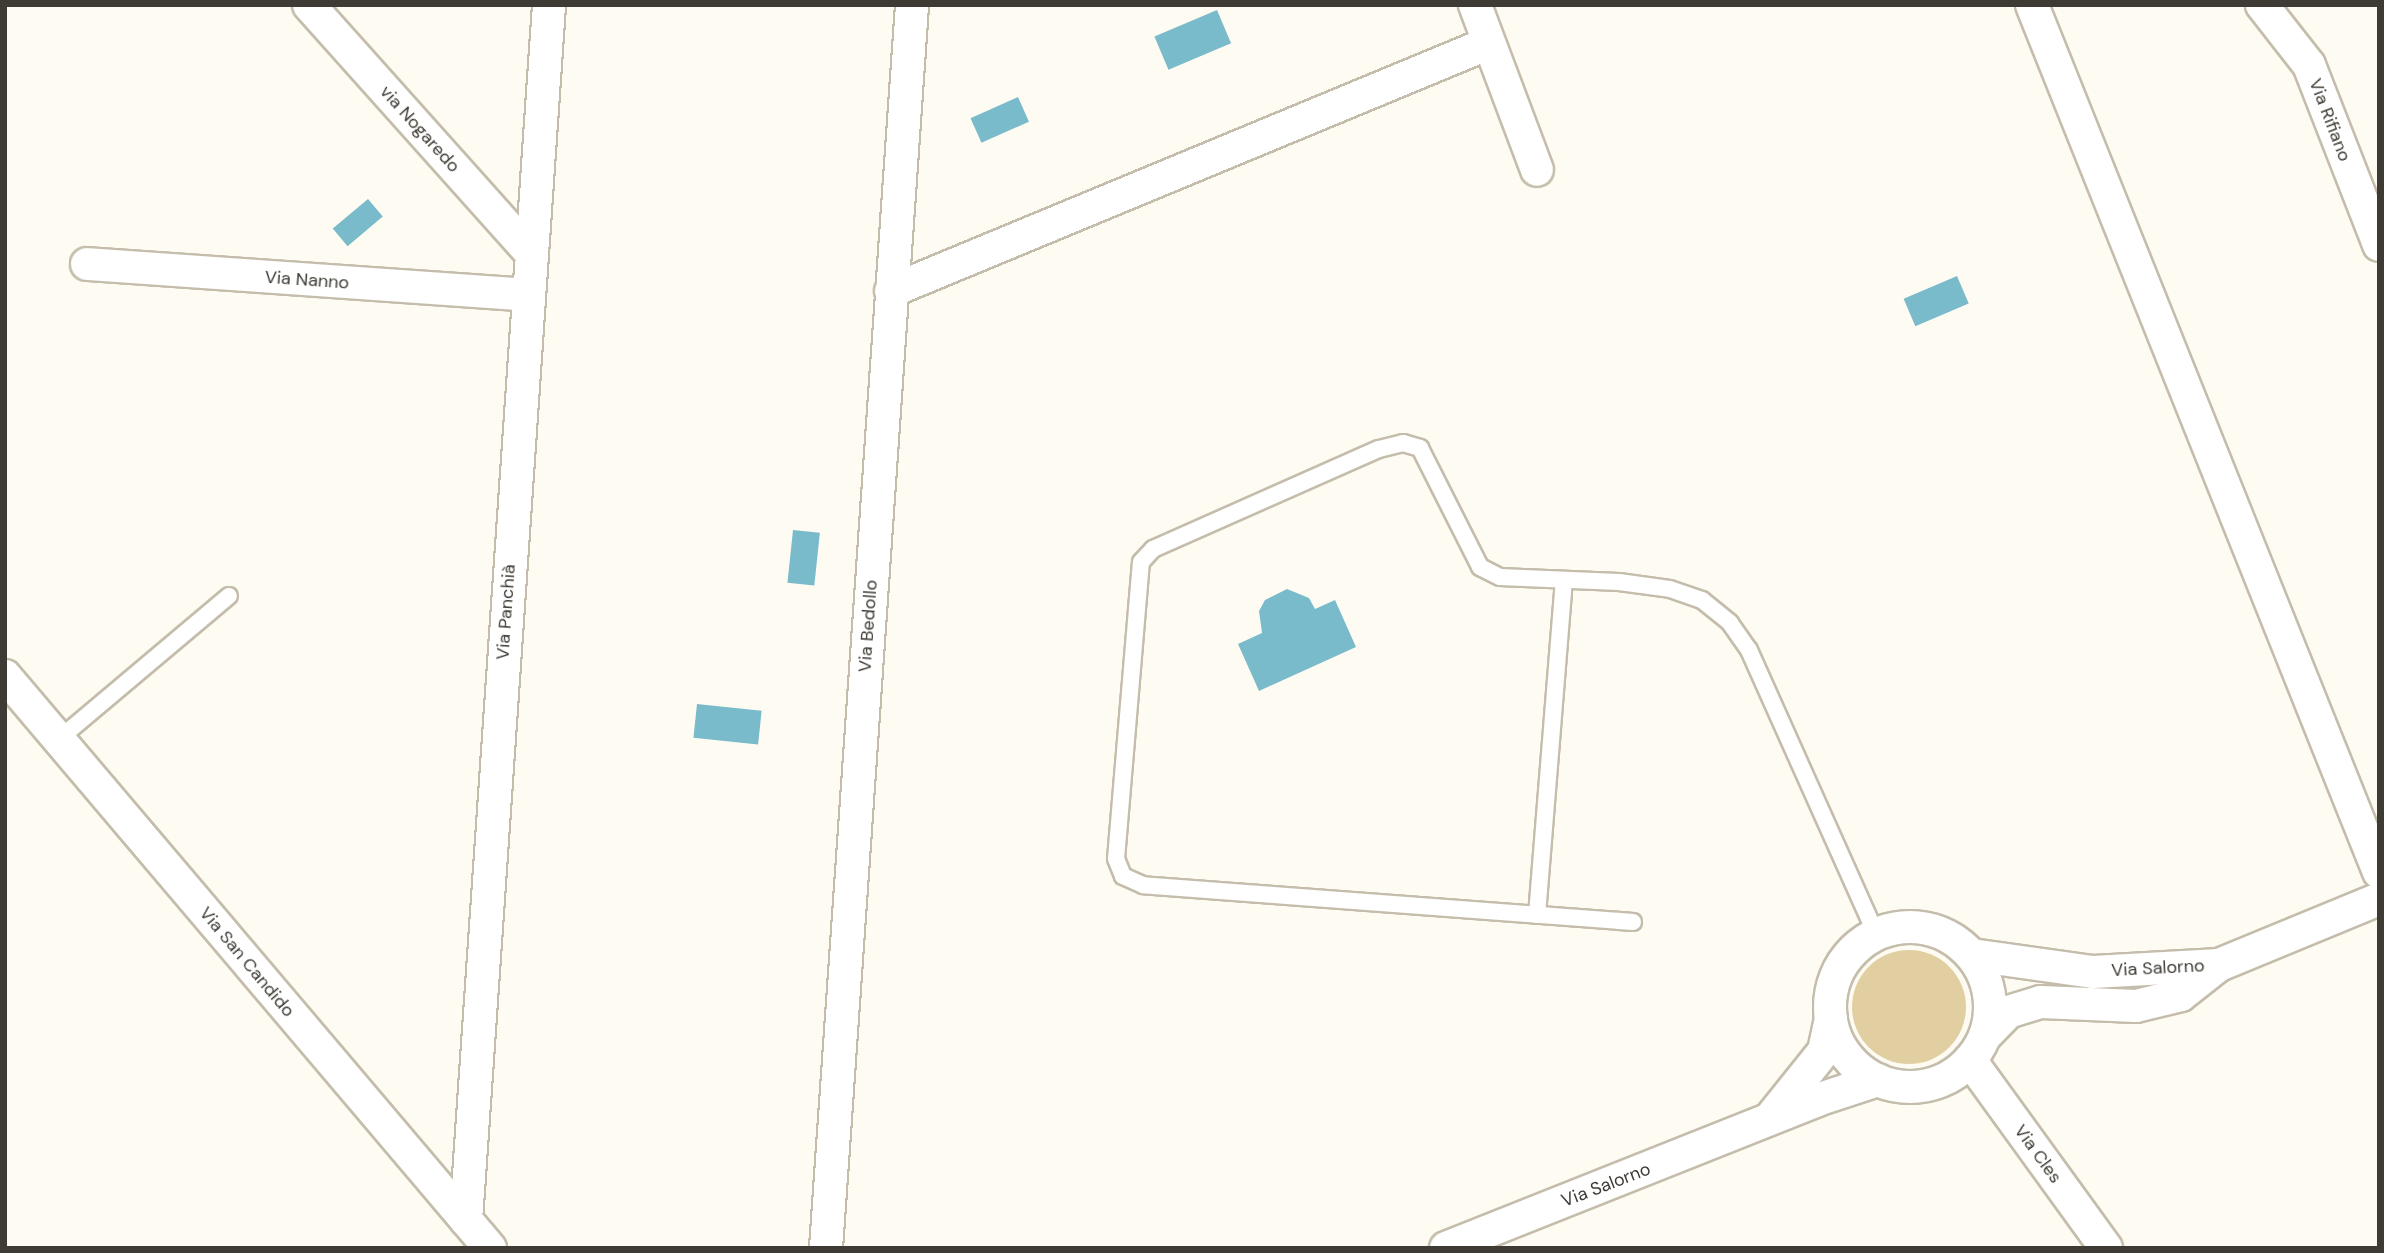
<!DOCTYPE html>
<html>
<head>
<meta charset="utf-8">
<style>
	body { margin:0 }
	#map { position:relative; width:2384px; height:1253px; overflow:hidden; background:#fefbf3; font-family:"DM Sans",sans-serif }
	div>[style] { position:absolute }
	.green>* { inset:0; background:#e1cfa2 }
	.round { border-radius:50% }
	.water>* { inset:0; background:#79bbcb; transform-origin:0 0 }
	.roads { filter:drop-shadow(2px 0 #c5bdab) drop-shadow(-2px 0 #c5bdab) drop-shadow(0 2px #c5bdab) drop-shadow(0 -2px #c5bdab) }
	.lane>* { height:16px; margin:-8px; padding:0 8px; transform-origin:8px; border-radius:8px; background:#fff }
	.street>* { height:32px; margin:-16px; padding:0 16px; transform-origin:16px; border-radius:16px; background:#fff }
	.street>.ring { margin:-16px; padding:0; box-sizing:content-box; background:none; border:32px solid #fff; border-radius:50% }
	span { translate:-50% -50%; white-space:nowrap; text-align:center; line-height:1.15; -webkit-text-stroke:6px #fff; paint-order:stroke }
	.street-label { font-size:18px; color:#3e3b34 }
	.frame { position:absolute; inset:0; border:7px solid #3e3b34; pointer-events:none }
</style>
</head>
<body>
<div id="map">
	<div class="green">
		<i class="round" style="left:1852px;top:950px;width:114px;height:114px"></i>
	</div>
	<div class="water">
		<i style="left:1217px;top:10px;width:36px;height:68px;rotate:67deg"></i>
		<i style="left:1018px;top:97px;width:27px;height:52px;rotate:66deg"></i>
		<i style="left:368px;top:199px;width:23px;height:46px;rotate:50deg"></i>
		<i style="left:1957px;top:276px;width:30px;height:58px;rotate:67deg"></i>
		<i style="left:793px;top:530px;width:27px;height:53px;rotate:6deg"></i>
		<i style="clip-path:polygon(1287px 589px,1309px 598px,1315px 609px,1335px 600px,1356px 647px,1259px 691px,1238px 644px,1262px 633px,1259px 611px,1265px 600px)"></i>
		<i style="left:697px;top:704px;width:65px;height:34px;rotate:6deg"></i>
	</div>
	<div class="roads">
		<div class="lane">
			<i style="left:59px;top:739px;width:222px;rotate:-40.1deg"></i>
			<i style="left:1537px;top:915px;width:336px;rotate:-85.4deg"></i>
			<i style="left:1633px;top:922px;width:491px;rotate:-175.7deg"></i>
			<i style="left:1143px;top:885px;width:22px;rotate:-156deg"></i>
			<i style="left:1123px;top:876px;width:18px;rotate:-112deg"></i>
			<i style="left:1116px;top:859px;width:298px;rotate:-85.2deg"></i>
			<i style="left:1141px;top:562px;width:18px;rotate:-47deg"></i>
			<i style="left:1153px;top:549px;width:247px;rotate:-23.9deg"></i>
			<i style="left:1379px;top:449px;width:25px;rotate:-14deg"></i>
			<i style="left:1403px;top:443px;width:18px;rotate:16deg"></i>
			<i style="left:1420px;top:448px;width:133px;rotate:63.2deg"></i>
			<i style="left:1480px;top:567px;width:22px;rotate:27deg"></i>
			<i style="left:1500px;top:577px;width:119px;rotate:2.4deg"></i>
			<i style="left:1619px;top:582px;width:51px;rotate:7.8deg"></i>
			<i style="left:1670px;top:589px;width:34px;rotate:19deg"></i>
			<i style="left:1702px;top:600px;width:36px;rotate:39deg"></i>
			<i style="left:1730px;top:623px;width:33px;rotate:55deg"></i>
			<i style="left:1749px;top:650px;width:311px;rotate:65.9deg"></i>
		</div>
		<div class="street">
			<i style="left:309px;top:5px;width:331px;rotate:48.2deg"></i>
			<i style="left:1475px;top:5px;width:176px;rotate:69.4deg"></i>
			<i style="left:2032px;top:5px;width:934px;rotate:68.19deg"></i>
			<i style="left:2262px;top:5px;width:76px;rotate:51.9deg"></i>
			<i style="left:2309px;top:65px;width:193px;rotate:68.7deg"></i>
			<i style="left:87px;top:264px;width:441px;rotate:4deg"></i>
			<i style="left:891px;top:291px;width:647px;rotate:-22.52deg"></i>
			<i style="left:5px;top:676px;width:750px;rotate:49.71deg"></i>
			<i class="ring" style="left:1830px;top:927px;width:128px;height:128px"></i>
			<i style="left:1972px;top:955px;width:122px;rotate:8deg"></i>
			<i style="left:2093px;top:972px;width:126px;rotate:-3.2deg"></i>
			<i style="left:1985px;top:1036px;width:33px;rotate:-46deg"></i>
			<i style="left:2008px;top:1012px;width:34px;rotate:-17deg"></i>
			<i style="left:2041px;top:1002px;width:95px;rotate:2.4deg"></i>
			<i style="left:2136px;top:1006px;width:46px;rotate:-13.7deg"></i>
			<i style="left:2181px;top:995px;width:48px;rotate:-38.3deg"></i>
			<i style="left:2219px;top:965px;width:173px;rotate:-22.4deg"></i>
			<i style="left:1970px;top:1060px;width:232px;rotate:54.1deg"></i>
			<i style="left:1772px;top:1116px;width:83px;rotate:-51.3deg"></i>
			<i style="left:1824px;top:1051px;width:33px;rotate:-78deg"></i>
			<i style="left:466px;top:1220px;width:1218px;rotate:-86.09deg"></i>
			<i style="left:826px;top:1248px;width:1246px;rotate:-86.04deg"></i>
			<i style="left:1446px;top:1248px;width:399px;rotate:-21.7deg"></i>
			<i style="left:1817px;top:1100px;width:64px;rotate:-18.2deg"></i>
		</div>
	</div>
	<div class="street-label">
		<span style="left:2330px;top:120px;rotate:69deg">Via Rifiano</span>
		<span style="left:420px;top:129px;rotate:48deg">via Nogaredo</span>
		<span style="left:307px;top:280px;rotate:4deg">Via Nanno</span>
		<span style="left:506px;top:612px;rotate:-86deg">Via Panchià</span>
		<span style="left:868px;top:626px;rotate:-86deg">Via Bedollo</span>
		<span style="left:247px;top:962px;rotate:50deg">Via San Candido</span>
		<span style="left:2158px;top:968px;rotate:-3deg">Via Salorno</span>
		<span style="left:2038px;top:1154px;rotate:54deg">Via Cles</span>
		<span style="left:1606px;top:1185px;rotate:-21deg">Via Salorno</span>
	</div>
	<div class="frame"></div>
</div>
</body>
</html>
